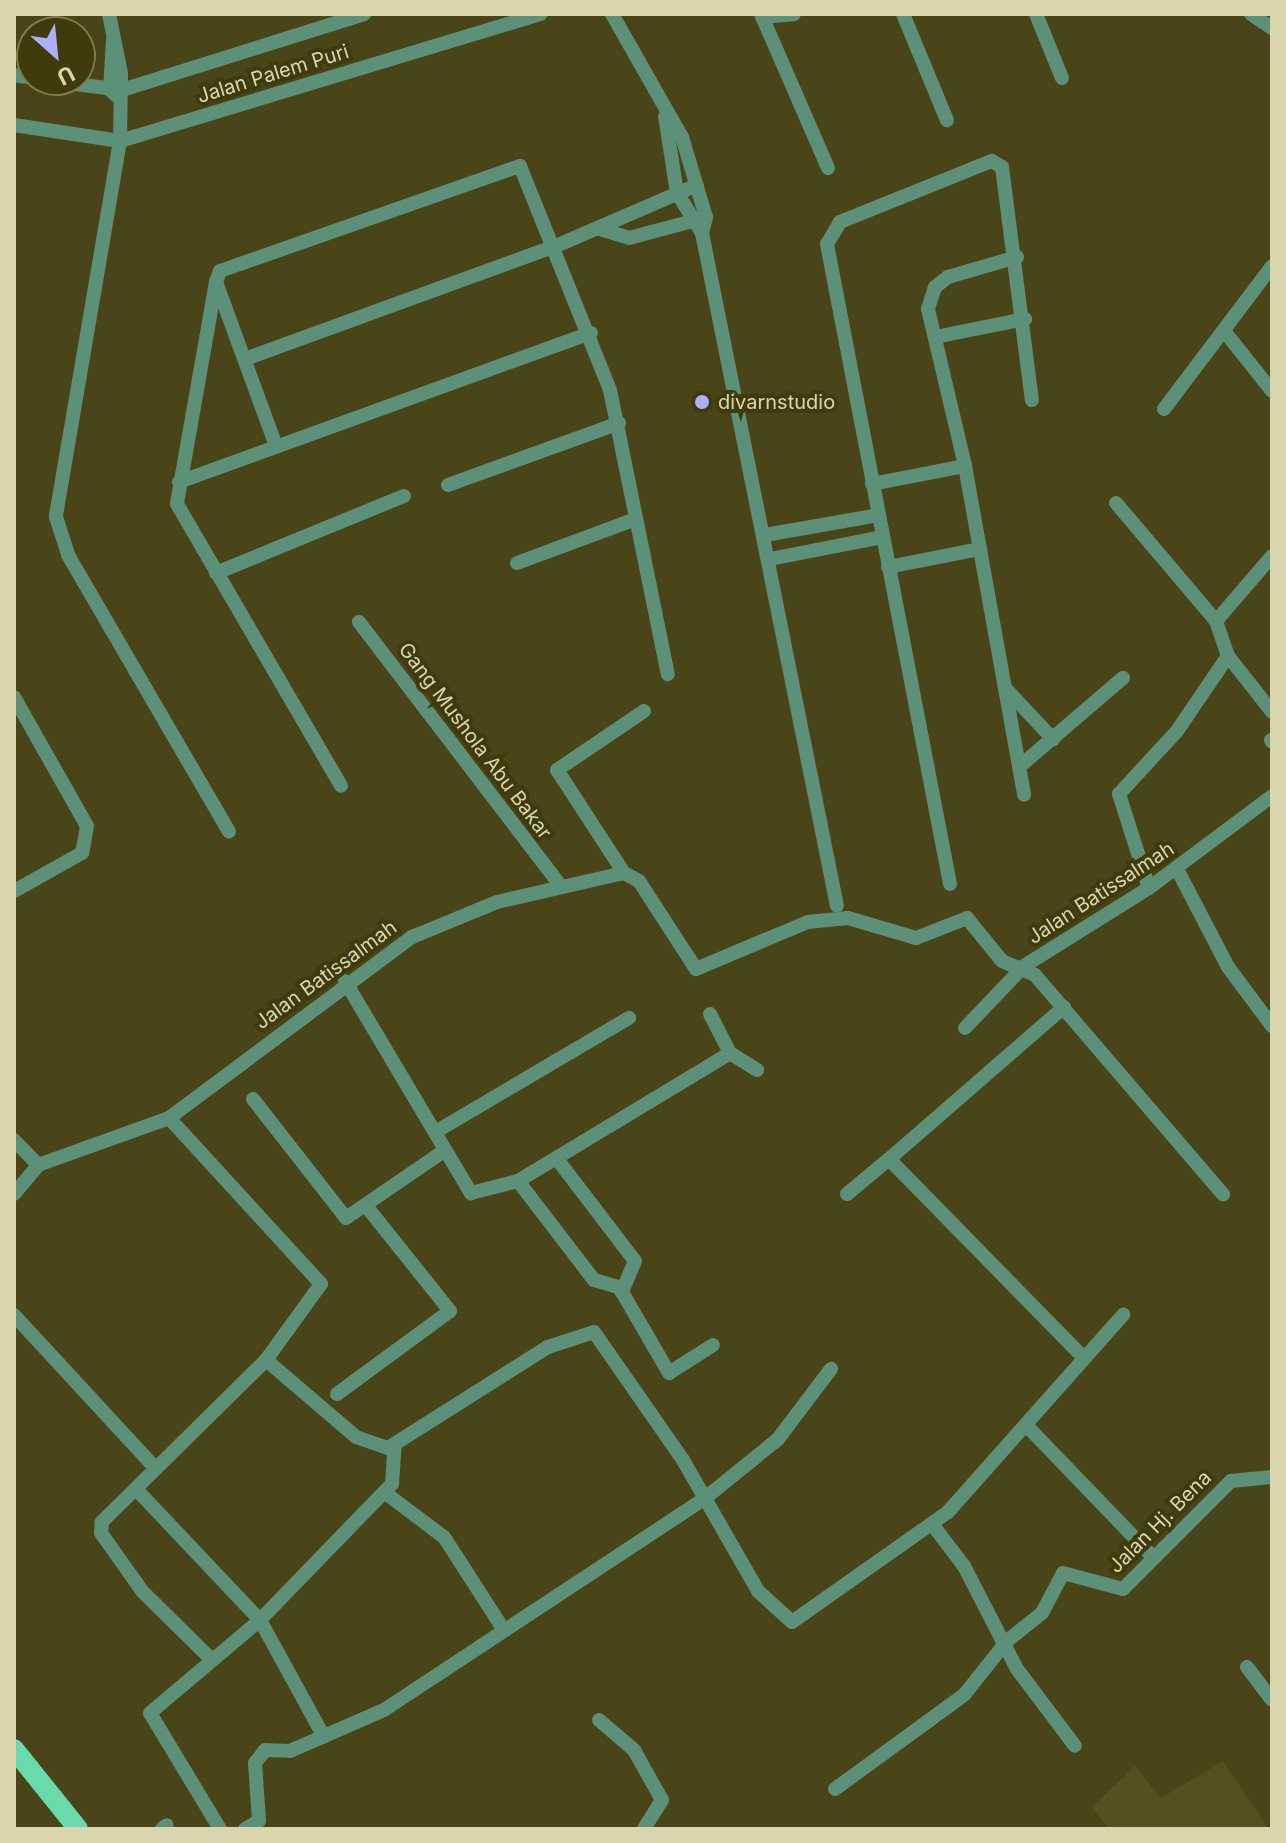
<!DOCTYPE html>
<html>
<head>
<meta charset="utf-8">
<style>
	body { margin:0 }
	#map { position:relative; width:1286px; height:1843px; overflow:hidden; background:#4a4518; font-family:Inter,sans-serif }
	div>[style] { position:absolute }
	.built>* { inset:0; background:#55511e }
	.minor>* { height:14px; margin:-7px; padding:0 7px; transform-origin:7px; border-radius:7px; background:#5c9078 }
	.major>* { height:20px; margin:-10px; padding:0 10px; transform-origin:10px; border-radius:10px; background:#68daab }
	.dots>* { width:22px; height:22px; translate:-50% -50%; box-sizing:border-box; border:4px solid #3f3b0c; border-radius:50% }
	span { translate:-50% -50%; white-space:nowrap; text-align:center; line-height:1.15; -webkit-text-stroke:8px #3f3b0c; paint-order:stroke }
	.street-label { font-size:20px; color:#d9d6ae }
	.poi-label { font-size:20px; color:#d9d6ae }
	.left { translate:0 -50%; text-align:left }
	.frame { position:absolute; inset:0; border:16px solid #d9d6ae; pointer-events:none }
	.north { position:absolute; left:16px; top:16px; width:80px; height:80px; box-sizing:border-box; background:#3f3b0c; border:2px solid #7d794d; border-radius:50%; rotate:153deg; font-size:22px; font-weight:700; line-height:32px; text-align:center; color:#d9d6ae }
	.north::after { content:''; display:block; margin:auto; width:28px; height:36px; background:#afaefa; clip-path:polygon(50% 0,100% 100%,50% 72%,0 100%) }
</style>
</head>
<body>
<div id="map">
	<div class="built">
		<i style="clip-path:polygon(1223px 1761px,1269px 1829px,1109px 1829px,1092px 1807px,1135px 1766px,1161px 1798px)"></i>
	</div>
	<div class="minor">
		<i style="left:109px;top:14px;width:60px;rotate:78.5deg"></i>
		<i style="left:121px;top:73px;width:68px;rotate:90.8deg"></i>
		<i style="left:120px;top:141px;width:381px;rotate:99.7deg"></i>
		<i style="left:56px;top:517px;width:40px;rotate:72deg"></i>
		<i style="left:68px;top:555px;width:320px;rotate:59.8deg"></i>
		<i style="left:612px;top:14px;width:142px;rotate:60.4deg"></i>
		<i style="left:682px;top:137px;width:84px;rotate:73.3deg"></i>
		<i style="left:706px;top:217px;width:16px;rotate:104deg"></i>
		<i style="left:702px;top:233px;width:686px;rotate:78.66deg"></i>
		<i style="left:761px;top:14px;width:168px;rotate:66.5deg"></i>
		<i style="left:903px;top:14px;width:115px;rotate:67.5deg"></i>
		<i style="left:1036px;top:14px;width:69px;rotate:67.9deg"></i>
		<i style="left:1251px;top:14px;width:25px;rotate:34deg"></i>
		<i style="left:762px;top:17px;width:32px;rotate:-5deg"></i>
		<i style="left:113px;top:40px;width:50px;rotate:93.4deg"></i>
		<i style="left:110px;top:90px;width:9px;rotate:41deg"></i>
		<i style="left:14px;top:75px;width:18px;rotate:9deg"></i>
		<i style="left:44px;top:80px;width:79px;rotate:7.3deg"></i>
		<i style="left:122px;top:90px;width:254px;rotate:-17.4deg"></i>
		<i style="left:665px;top:116px;width:78px;rotate:81.1deg"></i>
		<i style="left:677px;top:193px;width:47px;rotate:58deg"></i>
		<i style="left:14px;top:125px;width:107px;rotate:8.6deg"></i>
		<i style="left:120px;top:141px;width:439px;rotate:-16.8deg"></i>
		<i style="left:600px;top:229px;width:30px;rotate:17deg"></i>
		<i style="left:629px;top:238px;width:69px;rotate:-15deg"></i>
		<i style="left:1017px;top:257px;width:72px;rotate:163.8deg"></i>
		<i style="left:948px;top:277px;width:16px;rotate:142deg"></i>
		<i style="left:935px;top:287px;width:23px;rotate:108deg"></i>
		<i style="left:928px;top:309px;width:161px;rotate:76.7deg"></i>
		<i style="left:965px;top:466px;width:334px;rotate:79.8deg"></i>
		<i style="left:216px;top:282px;width:225px;rotate:100deg"></i>
		<i style="left:177px;top:504px;width:326px;rotate:59.8deg"></i>
		<i style="left:1225px;top:332px;width:75px;rotate:51.5deg"></i>
		<i style="left:935px;top:337px;width:92px;rotate:-11.3deg"></i>
		<i style="left:245px;top:359px;width:333px;rotate:-20deg"></i>
		<i style="left:558px;top:245px;width:151px;rotate:-23.3deg"></i>
		<i style="left:1164px;top:409px;width:179px;rotate:-52.9deg"></i>
		<i style="left:276px;top:446px;width:175px;rotate:-110.1deg"></i>
		<i style="left:216px;top:282px;width:12px;rotate:-70deg"></i>
		<i style="left:220px;top:271px;width:318px;rotate:-19.3deg"></i>
		<i style="left:520px;top:166px;width:241px;rotate:68.1deg"></i>
		<i style="left:610px;top:390px;width:290px;rotate:78.5deg"></i>
		<i style="left:179px;top:482px;width:438px;rotate:-19.9deg"></i>
		<i style="left:872px;top:484px;width:95px;rotate:-11deg"></i>
		<i style="left:448px;top:485px;width:182px;rotate:-19.9deg"></i>
		<i style="left:1116px;top:503px;width:155px;rotate:49.7deg"></i>
		<i style="left:765px;top:535px;width:115px;rotate:-10deg"></i>
		<i style="left:1272px;top:556px;width:86px;rotate:130.7deg"></i>
		<i style="left:1216px;top:621px;width:37px;rotate:71deg"></i>
		<i style="left:1228px;top:656px;width:71px;rotate:51.8deg"></i>
		<i style="left:770px;top:559px;width:114px;rotate:-11.1deg"></i>
		<i style="left:517px;top:563px;width:127px;rotate:-20.3deg"></i>
		<i style="left:888px;top:567px;width:94px;rotate:-11.1deg"></i>
		<i style="left:216px;top:573px;width:203px;rotate:-22.3deg"></i>
		<i style="left:359px;top:622px;width:331px;rotate:52.6deg"></i>
		<i style="left:1006px;top:689px;width:69px;rotate:46.8deg"></i>
		<i style="left:14px;top:697px;width:148px;rotate:60.5deg"></i>
		<i style="left:87px;top:826px;width:27px;rotate:100deg"></i>
		<i style="left:82px;top:853px;width:78px;rotate:150.8deg"></i>
		<i style="left:1271px;top:740px;width:2px;rotate:63deg"></i>
		<i style="left:1019px;top:767px;width:137px;rotate:-40.6deg"></i>
		<i style="left:1177px;top:869px;width:110px;rotate:62.5deg"></i>
		<i style="left:1228px;top:967px;width:74px;rotate:53.3deg"></i>
		<i style="left:624px;top:873px;width:123px;rotate:-123deg"></i>
		<i style="left:557px;top:770px;width:105px;rotate:-34.1deg"></i>
		<i style="left:950px;top:884px;width:652px;rotate:-100.88deg"></i>
		<i style="left:827px;top:244px;width:26px;rotate:-59deg"></i>
		<i style="left:840px;top:222px;width:164px;rotate:-21.9deg"></i>
		<i style="left:992px;top:161px;width:12px;rotate:31deg"></i>
		<i style="left:1002px;top:167px;width:235px;rotate:82.7deg"></i>
		<i style="left:1149px;top:888px;width:99px;rotate:-107.7deg"></i>
		<i style="left:1119px;top:794px;width:86px;rotate:-47.4deg"></i>
		<i style="left:1177px;top:731px;width:91px;rotate:-55.8deg"></i>
		<i style="left:345px;top:981px;width:247px;rotate:59.3deg"></i>
		<i style="left:471px;top:1193px;width:49px;rotate:-14.3deg"></i>
		<i style="left:518px;top:1181px;width:248px;rotate:-31.1deg"></i>
		<i style="left:1064px;top:1007px;width:232px;rotate:139deg"></i>
		<i style="left:889px;top:1159px;width:276px;rotate:45.6deg"></i>
		<i style="left:710px;top:1014px;width:44px;rotate:62.9deg"></i>
		<i style="left:730px;top:1053px;width:32px;rotate:32deg"></i>
		<i style="left:965px;top:1028px;width:86px;rotate:-46.4deg"></i>
		<i style="left:1024px;top:966px;width:147px;rotate:-32deg"></i>
		<i style="left:1149px;top:888px;width:154px;rotate:-36.8deg"></i>
		<i style="left:253px;top:1099px;width:151px;rotate:52deg"></i>
		<i style="left:346px;top:1218px;width:119px;rotate:-34.4deg"></i>
		<i style="left:169px;top:1118px;width:225px;rotate:47.5deg"></i>
		<i style="left:321px;top:1284px;width:94px;rotate:125.9deg"></i>
		<i style="left:266px;top:1360px;width:231px;rotate:135.4deg"></i>
		<i style="left:102px;top:1522px;width:11px;rotate:95deg"></i>
		<i style="left:101px;top:1533px;width:72px;rotate:54.6deg"></i>
		<i style="left:143px;top:1592px;width:97px;rotate:44.6deg"></i>
		<i style="left:437px;top:1131px;width:223px;rotate:-30.5deg"></i>
		<i style="left:14px;top:1140px;width:35px;rotate:46deg"></i>
		<i style="left:557px;top:1159px;width:128px;rotate:52.6deg"></i>
		<i style="left:635px;top:1261px;width:34px;rotate:113deg"></i>
		<i style="left:622px;top:1292px;width:94px;rotate:59.9deg"></i>
		<i style="left:669px;top:1373px;width:52px;rotate:-32.5deg"></i>
		<i style="left:518px;top:1181px;width:125px;rotate:52.5deg"></i>
		<i style="left:594px;top:1280px;width:29px;rotate:16deg"></i>
		<i style="left:14px;top:1194px;width:38px;rotate:-50deg"></i>
		<i style="left:38px;top:1165px;width:139px;rotate:-19.7deg"></i>
		<i style="left:169px;top:1118px;width:303px;rotate:-36.7deg"></i>
		<i style="left:412px;top:937px;width:92px;rotate:-22.4deg"></i>
		<i style="left:497px;top:902px;width:130px;rotate:-12.9deg"></i>
		<i style="left:624px;top:873px;width:17px;rotate:28deg"></i>
		<i style="left:639px;top:881px;width:105px;rotate:57.1deg"></i>
		<i style="left:696px;top:969px;width:121px;rotate:-22.8deg"></i>
		<i style="left:808px;top:922px;width:40px;rotate:-5.7deg"></i>
		<i style="left:848px;top:918px;width:71px;rotate:16.4deg"></i>
		<i style="left:916px;top:938px;width:55px;rotate:-21.4deg"></i>
		<i style="left:967px;top:918px;width:55px;rotate:50.9deg"></i>
		<i style="left:1002px;top:961px;width:36px;rotate:23deg"></i>
		<i style="left:1035px;top:975px;width:289px;rotate:49.4deg"></i>
		<i style="left:847px;top:1194px;width:55px;rotate:-39.8deg"></i>
		<i style="left:14px;top:1315px;width:209px;rotate:47.3deg"></i>
		<i style="left:266px;top:1360px;width:118px;rotate:40.5deg"></i>
		<i style="left:356px;top:1437px;width:34px;rotate:19deg"></i>
		<i style="left:388px;top:1448px;width:189px;rotate:-32.3deg"></i>
		<i style="left:548px;top:1347px;width:48px;rotate:-18.1deg"></i>
		<i style="left:594px;top:1332px;width:156px;rotate:55.2deg"></i>
		<i style="left:683px;top:1460px;width:151px;rotate:60.2deg"></i>
		<i style="left:758px;top:1591px;width:46px;rotate:42.4deg"></i>
		<i style="left:792px;top:1622px;width:191px;rotate:-35.2deg"></i>
		<i style="left:948px;top:1512px;width:264px;rotate:-48.4deg"></i>
		<i style="left:337px;top:1394px;width:140px;rotate:-36.3deg"></i>
		<i style="left:450px;top:1311px;width:133px;rotate:-128.6deg"></i>
		<i style="left:1026px;top:1425px;width:183px;rotate:46.1deg"></i>
		<i style="left:136px;top:1489px;width:180px;rotate:46.6deg"></i>
		<i style="left:260px;top:1620px;width:133px;rotate:61.3deg"></i>
		<i style="left:384px;top:1492px;width:75px;rotate:36.9deg"></i>
		<i style="left:444px;top:1537px;width:107px;rotate:57.2deg"></i>
		<i style="left:932px;top:1524px;width:53px;rotate:52.7deg"></i>
		<i style="left:964px;top:1566px;width:116px;rotate:62.8deg"></i>
		<i style="left:1017px;top:1669px;width:96px;rotate:53deg"></i>
		<i style="left:1247px;top:1667px;width:41px;rotate:52.9deg"></i>
		<i style="left:599px;top:1720px;width:46px;rotate:40.6deg"></i>
		<i style="left:634px;top:1750px;width:57px;rotate:60.8deg"></i>
		<i style="left:662px;top:1800px;width:34px;rotate:122deg"></i>
		<i style="left:835px;top:1789px;width:160px;rotate:-36.1deg"></i>
		<i style="left:964px;top:1695px;width:69px;rotate:-51.5deg"></i>
		<i style="left:1007px;top:1641px;width:45px;rotate:-38.7deg"></i>
		<i style="left:1042px;top:1613px;width:45px;rotate:-62.3deg"></i>
		<i style="left:1063px;top:1573px;width:62px;rotate:14.9deg"></i>
		<i style="left:1123px;top:1589px;width:153px;rotate:-45deg"></i>
		<i style="left:1231px;top:1481px;width:41px;rotate:-5.6deg"></i>
		<i style="left:162px;top:1829px;width:6px;rotate:-39deg"></i>
		<i style="left:220px;top:1829px;width:135px;rotate:-121.1deg"></i>
		<i style="left:150px;top:1713px;width:144px;rotate:-40.2deg"></i>
		<i style="left:260px;top:1620px;width:190px;rotate:-45.9deg"></i>
		<i style="left:392px;top:1484px;width:39px;rotate:-86deg"></i>
		<i style="left:245px;top:1829px;width:16px;rotate:-30deg"></i>
		<i style="left:259px;top:1821px;width:58px;rotate:-93.9deg"></i>
		<i style="left:255px;top:1763px;width:16px;rotate:-52deg"></i>
		<i style="left:265px;top:1750px;width:25px;rotate:2deg"></i>
		<i style="left:290px;top:1751px;width:103px;rotate:-23.6deg"></i>
		<i style="left:384px;top:1710px;width:383px;rotate:-33.4deg"></i>
		<i style="left:704px;top:1499px;width:95px;rotate:-39deg"></i>
		<i style="left:778px;top:1439px;width:88px;rotate:-52.9deg"></i>
	</div>
	<div class="major">
		<i style="left:14px;top:1749px;width:102px;rotate:51.3deg"></i>
	</div>
	<div class="dots">
		<i style="left:702px;top:402px;background:#afaefa"></i>
	</div>
	<div class="street-label">
		<span style="left:273px;top:74px;rotate:-17deg">Jalan Palem Puri</span>
		<span style="left:475px;top:741px;rotate:53deg">Gang Mushola Abu Bakar</span>
		<span style="left:1101px;top:893px;rotate:-33deg">Jalan Batissalmah</span>
		<span style="left:326px;top:975px;rotate:-36deg">Jalan Batissalmah</span>
		<span style="left:1160px;top:1522px;rotate:-45deg">Jalan Hj. Bena</span>
	</div>
	<div class="poi-label">
		<span class="left" style="left:718px;top:402px">divarnstudio</span>
	</div>
	<div class="frame"></div>
	<div class="north">U</div>
</div>
</body>
</html>
